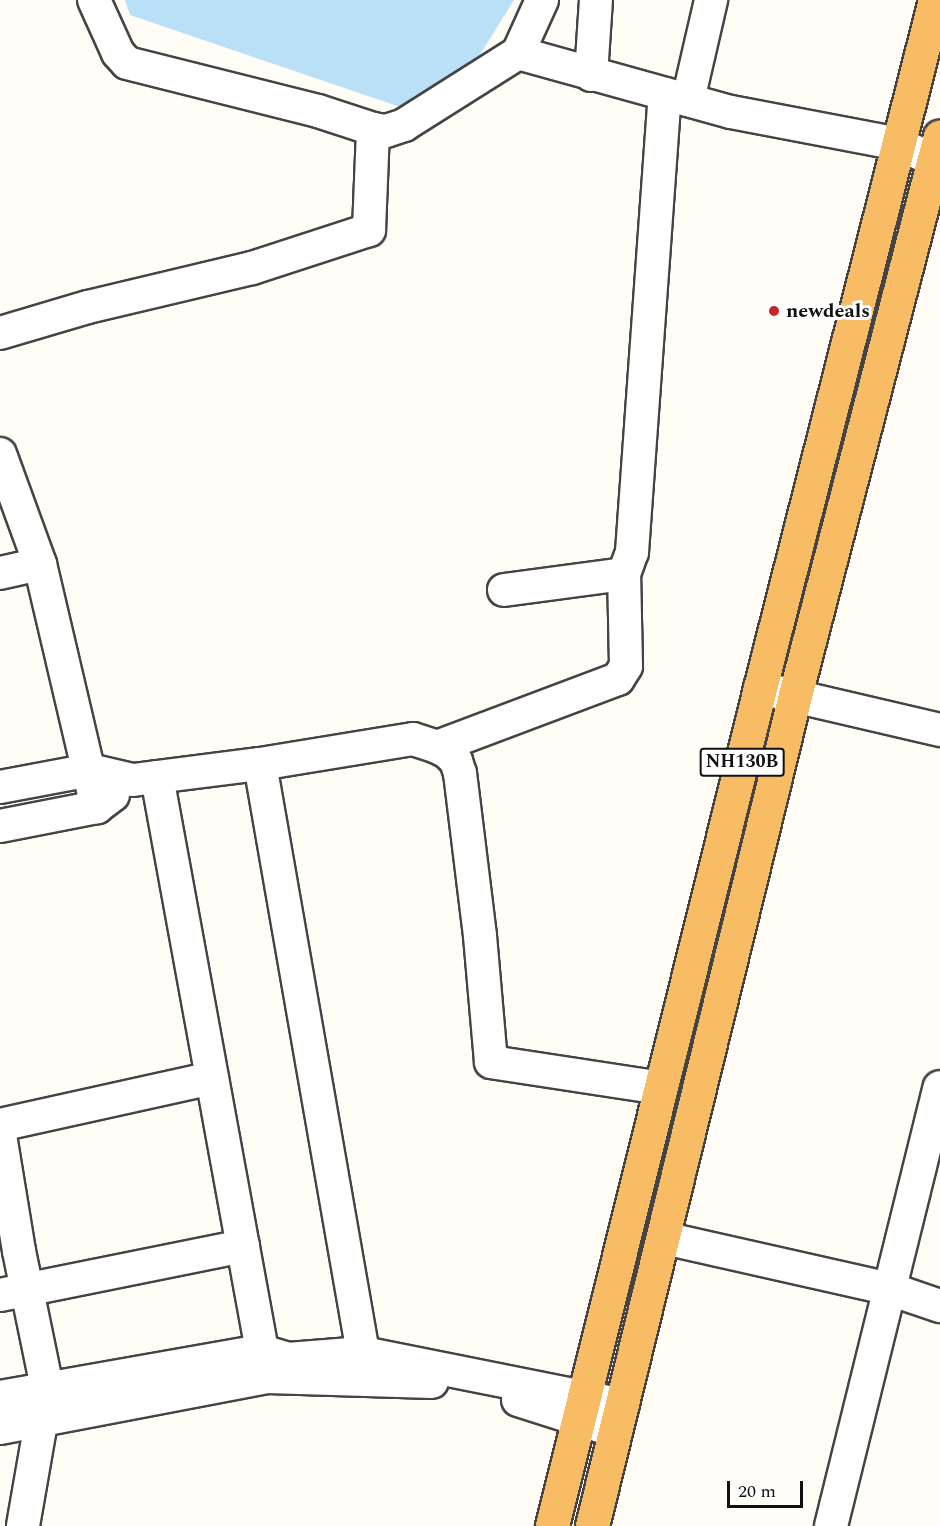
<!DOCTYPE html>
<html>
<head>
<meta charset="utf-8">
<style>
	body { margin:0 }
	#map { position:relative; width:940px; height:1526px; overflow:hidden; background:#fffdf5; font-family:Spectral,serif }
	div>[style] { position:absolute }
	.water>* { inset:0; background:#b9e0f7 }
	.roads { filter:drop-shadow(2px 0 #444) drop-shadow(-2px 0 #444) drop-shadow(0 2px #444) drop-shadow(0 -2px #444) }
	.minor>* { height:32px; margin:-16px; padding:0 16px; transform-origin:16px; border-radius:16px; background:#fff }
	.trunk>* { height:33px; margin:-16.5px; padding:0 16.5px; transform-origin:16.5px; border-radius:16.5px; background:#f7bc64 }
	.dots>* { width:16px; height:16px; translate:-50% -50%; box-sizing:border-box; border:3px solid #fff; border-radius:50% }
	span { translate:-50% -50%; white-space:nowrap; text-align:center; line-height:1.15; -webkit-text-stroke:6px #fff; paint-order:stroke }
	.shield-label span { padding:2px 4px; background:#fff; border:2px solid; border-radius:4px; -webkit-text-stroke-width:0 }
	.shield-label { font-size:18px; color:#111; font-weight:700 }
	.poi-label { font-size:20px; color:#111; font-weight:700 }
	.left { translate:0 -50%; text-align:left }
	.scale { position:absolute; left:727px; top:1481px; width:76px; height:27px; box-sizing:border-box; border:3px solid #111; border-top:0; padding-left:8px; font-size:18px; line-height:21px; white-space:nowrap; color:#111; -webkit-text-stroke:4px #fff; paint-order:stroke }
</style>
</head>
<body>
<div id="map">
	<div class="water">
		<i style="clip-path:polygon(125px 0,514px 0,461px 85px,412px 111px,130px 15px)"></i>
	</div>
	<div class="roads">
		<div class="minor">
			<i style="left:94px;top:0;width:58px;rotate:65.6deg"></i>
			<i style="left:118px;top:53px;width:13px;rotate:48deg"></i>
			<i style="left:127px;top:63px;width:197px;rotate:14.1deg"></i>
			<i style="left:318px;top:111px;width:58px;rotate:18.1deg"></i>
			<i style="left:373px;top:129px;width:13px;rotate:9deg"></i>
			<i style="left:386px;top:131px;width:19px;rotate:-18deg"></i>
			<i style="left:404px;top:125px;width:135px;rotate:-32.3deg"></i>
			<i style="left:518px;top:53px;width:58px;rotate:-65.6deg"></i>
			<i style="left:518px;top:53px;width:221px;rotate:15.5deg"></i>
			<i style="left:731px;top:112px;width:171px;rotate:10.8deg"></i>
			<i style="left:899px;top:144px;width:45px;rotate:24.9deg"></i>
			<i style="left:591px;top:75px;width:75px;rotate:-86.2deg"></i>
			<i style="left:688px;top:100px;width:103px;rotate:-77deg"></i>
			<i style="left:0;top:333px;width:92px;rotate:-16.5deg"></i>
			<i style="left:88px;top:307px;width:169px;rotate:-13.4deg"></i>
			<i style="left:252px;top:268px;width:123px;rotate:-18deg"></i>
			<i style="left:369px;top:230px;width:101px;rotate:-87.7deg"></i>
			<i style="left:0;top:454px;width:117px;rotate:70deg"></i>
			<i style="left:40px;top:564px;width:250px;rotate:76.8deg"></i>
			<i style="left:0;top:573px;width:41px;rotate:-12.7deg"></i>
			<i style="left:504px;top:590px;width:121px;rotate:-7.6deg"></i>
			<i style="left:624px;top:574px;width:23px;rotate:-70deg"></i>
			<i style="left:632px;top:552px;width:459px;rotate:-85.9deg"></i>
			<i style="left:760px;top:688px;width:185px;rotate:13.1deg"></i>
			<i style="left:437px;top:747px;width:193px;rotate:-20.6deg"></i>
			<i style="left:618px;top:679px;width:15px;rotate:-58deg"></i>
			<i style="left:626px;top:666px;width:92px;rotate:-91.2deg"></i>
			<i style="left:260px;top:764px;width:598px;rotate:80.08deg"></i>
			<i style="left:157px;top:777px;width:584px;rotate:79.63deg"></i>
			<i style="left:0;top:787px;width:92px;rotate:-10.7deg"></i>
			<i style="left:90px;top:770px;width:44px;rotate:13.1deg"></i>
			<i style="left:133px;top:780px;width:128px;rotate:-7.2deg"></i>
			<i style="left:260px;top:764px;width:155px;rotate:-9.3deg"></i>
			<i style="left:413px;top:739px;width:25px;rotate:18deg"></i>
			<i style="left:437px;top:747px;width:11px;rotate:27deg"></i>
			<i style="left:447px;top:752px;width:13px;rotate:45deg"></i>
			<i style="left:456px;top:761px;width:13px;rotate:72deg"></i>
			<i style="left:460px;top:773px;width:164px;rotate:83deg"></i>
			<i style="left:480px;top:936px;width:126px;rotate:85deg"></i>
			<i style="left:491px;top:1062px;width:172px;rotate:8.7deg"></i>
			<i style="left:0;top:826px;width:99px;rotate:-11.1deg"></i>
			<i style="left:97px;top:807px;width:20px;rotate:-37deg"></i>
			<i style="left:0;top:1125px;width:217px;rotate:-12.5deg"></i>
			<i style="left:0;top:1135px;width:118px;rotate:80.7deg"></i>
			<i style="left:19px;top:1251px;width:140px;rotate:78.4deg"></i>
			<i style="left:47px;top:1388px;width:140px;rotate:99.9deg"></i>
			<i style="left:664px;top:1238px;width:232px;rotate:12.7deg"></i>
			<i style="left:890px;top:1289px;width:53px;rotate:18.8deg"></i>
			<i style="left:0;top:1295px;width:248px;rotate:-11.4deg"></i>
			<i style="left:0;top:1397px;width:266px;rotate:-10deg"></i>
			<i style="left:262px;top:1351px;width:27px;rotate:17deg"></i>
			<i style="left:288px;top:1359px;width:75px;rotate:-4.6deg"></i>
			<i style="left:363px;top:1353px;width:265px;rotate:11.3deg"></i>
			<i style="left:518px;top:1400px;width:103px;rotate:17.6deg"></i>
			<i style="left:0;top:1428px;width:272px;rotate:-10.8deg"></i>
			<i style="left:267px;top:1377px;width:165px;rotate:1.7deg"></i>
			<i style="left:831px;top:1526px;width:452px;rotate:-76.1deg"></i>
		</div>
		<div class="trunk">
			<i style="left:552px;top:1526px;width:863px;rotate:-76.06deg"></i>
			<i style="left:760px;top:688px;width:710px;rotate:-75.73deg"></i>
			<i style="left:592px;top:1526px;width:855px;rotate:-76.27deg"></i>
			<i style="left:795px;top:695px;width:577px;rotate:-75.46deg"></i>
		</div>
	</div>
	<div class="dots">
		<i style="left:774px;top:311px;background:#c4262e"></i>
	</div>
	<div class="shield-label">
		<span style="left:742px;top:762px">NH130B</span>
	</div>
	<div class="poi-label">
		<span class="left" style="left:786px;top:311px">newdeals</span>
	</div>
	<div class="scale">20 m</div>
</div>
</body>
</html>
